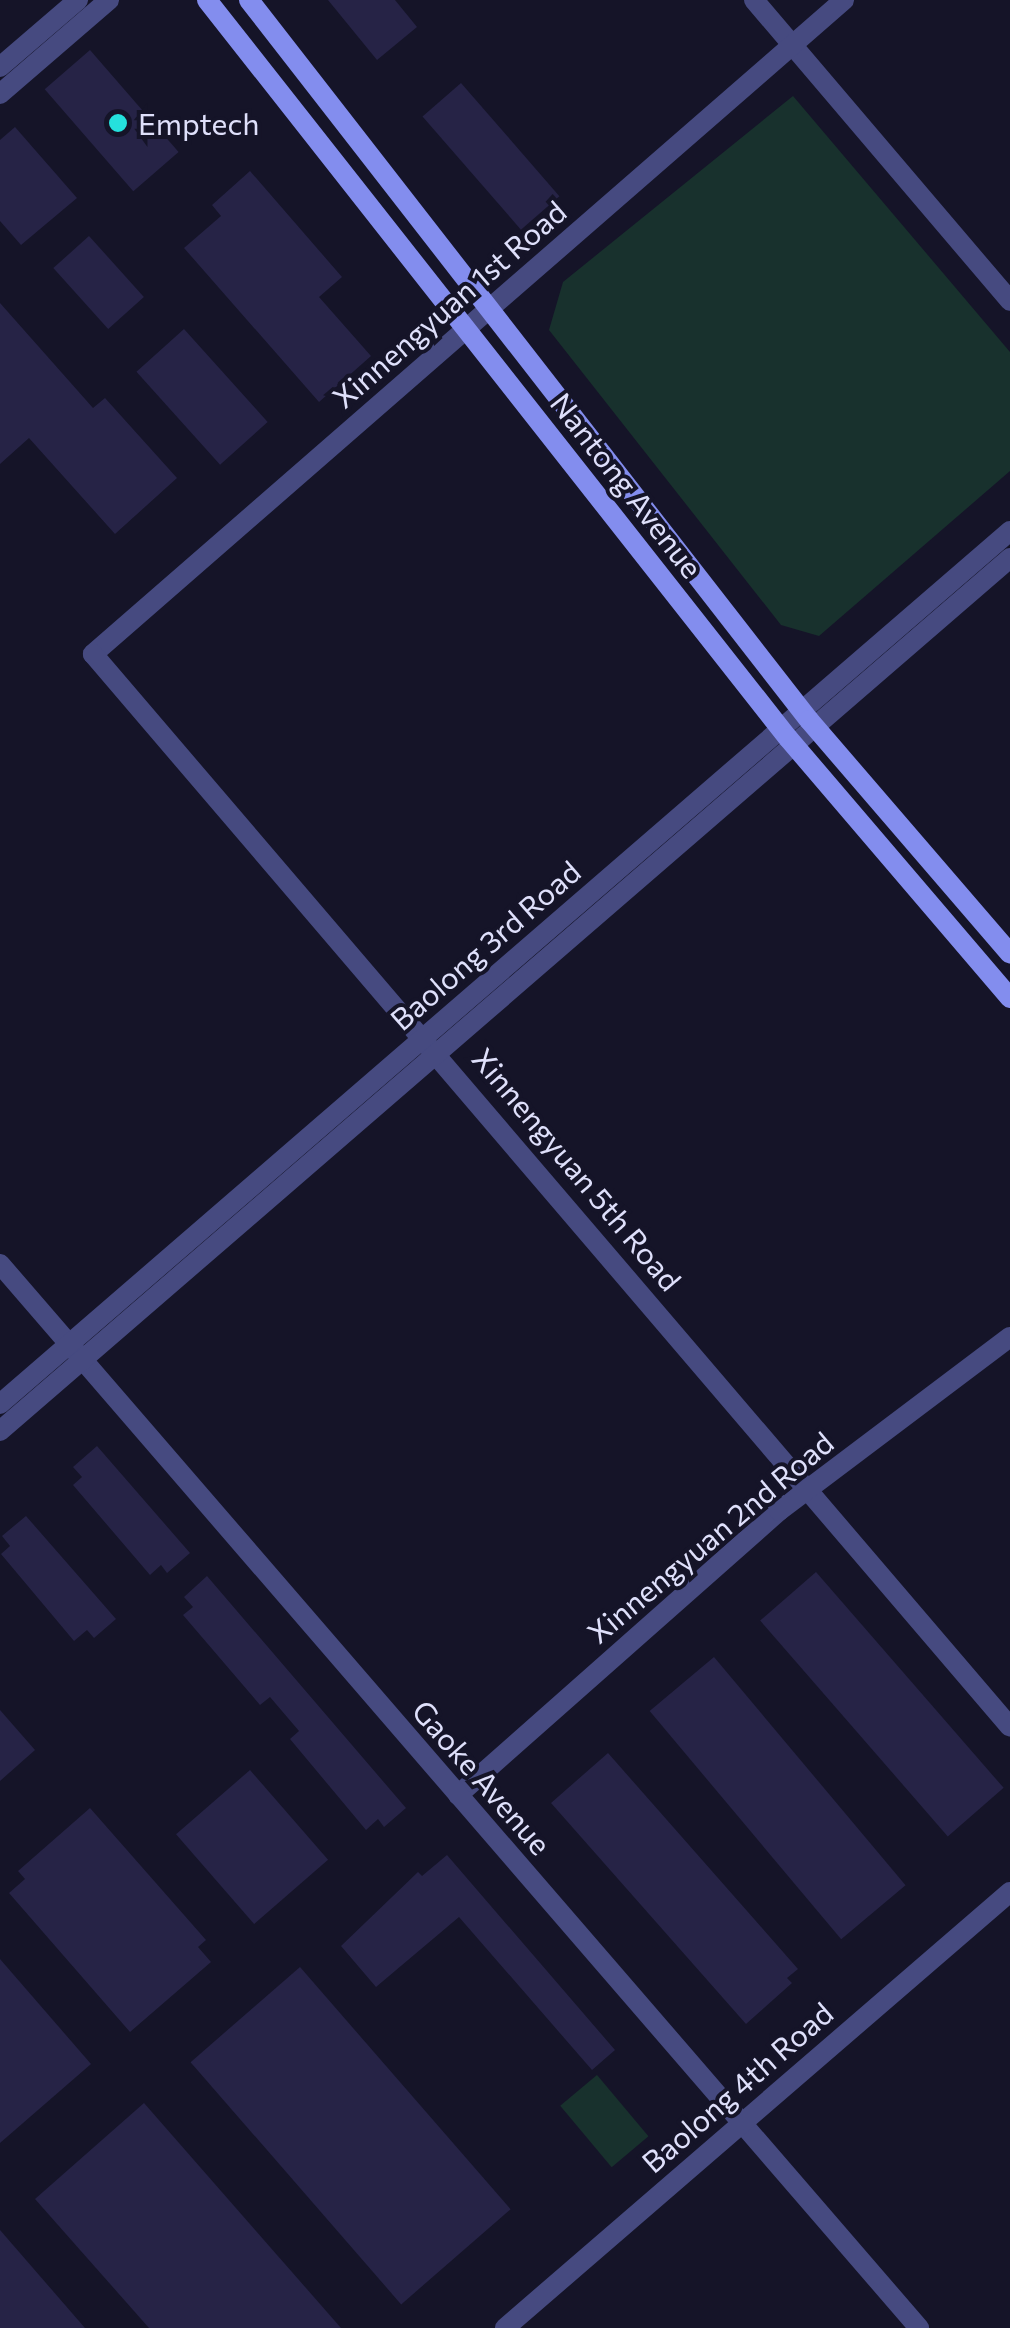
<!DOCTYPE html>
<style>
body{margin:0}
#map{position:relative;width:1010px;height:2328px;overflow:hidden;background:#151428;font-family:Commissioner,sans-serif}
div>[style]{position:absolute}
.green>*{inset:0;background:#18312d;transform-origin:0 0}
.building>*{inset:0;background:#262346;transform-origin:0 0}
.minor>*{height:20px;margin:-10px;padding:0 10px;transform-origin:10px;border-radius:10px;background:#464a80}
.tertiary>*{height:20px;margin:-10px;padding:0 10px;transform-origin:10px;border-radius:10px;background:#464a80}
.secondary>*{height:20px;margin:-10px;padding:0 10px;transform-origin:10px;border-radius:10px;background:#838dee}
.dots>*{width:28px;height:28px;translate:-50% -50%;box-sizing:border-box;border:5px solid #151428;border-radius:50%}
span{translate:-50% -50%;white-space:nowrap;text-align:center;line-height:1.15;-webkit-text-stroke:8px #151428;paint-order:stroke}
.poi-label{font-size:30px;color:#dfe0fb}
.left{translate:0 -50%;text-align:left}
.street-label{font-size:30px;color:#dfe0fb}
</style>
<div id="map">
<div class="green">
<div style="clip-path:polygon(793px 96px,1010px 352px,1010px 471px,819px 636px,781px 625px,549px 330px,563px 282px)"></div>
<div style="left:597px;top:2075px;width:80px;height:48px;rotate:50deg"></div>
</div>
<div class="building">
<div style="clip-path:polygon(328px 0,395px 0,417px 27px,377px 60px)"></div>
<div style="left:90px;top:50px;width:135px;height:60px;rotate:49deg"></div>
<div style="left:461px;top:83px;width:150px;height:51px;rotate:49deg"></div>
<div style="clip-path:polygon(15px 127px,77px 198px,21px 245px,0 221px,0 140px)"></div>
<div style="clip-path:polygon(250px 171px,342px 277px,319px 297px,371px 356px,319px 402px,184px 248px,221px 216px,212px 205px)"></div>
<div style="left:89px;top:236px;width:82px;height:48px;rotate:48deg"></div>
<div style="clip-path:polygon(0 303px,93px 408px,105px 398px,177px 478px,115px 534px,29px 438px,0 464px)"></div>
<div style="left:184px;top:329px;width:125px;height:64px;rotate:48deg"></div>
<div style="clip-path:polygon(97px 1446px,190px 1553px,167px 1573px,161px 1565px,150px 1575px,73px 1485px,82px 1477px,73px 1467px)"></div>
<div style="clip-path:polygon(26px 1516px,116px 1619px,94px 1638px,87px 1630px,74px 1641px,1px 1554px,10px 1546px,2px 1536px)"></div>
<div style="left:816px;top:1572px;width:286px;height:74px;rotate:49deg"></div>
<div style="clip-path:polygon(207px 1576px,406px 1808px,384px 1827px,378px 1819px,366px 1830px,290px 1739px,299px 1731px,270px 1697px,260px 1705px,183px 1615px,193px 1607px,184px 1597px)"></div>
<div style="left:714px;top:1657px;width:298px;height:84px;rotate:50deg"></div>
<div style="clip-path:polygon(0 1710px,35px 1750px,0 1781px)"></div>
<div style="clip-path:polygon(608px 1753px,798px 1969px,787px 1978px,792px 1983px,746px 2024px,551px 1803px)"></div>
<div style="left:250px;top:1770px;width:119px;height:98px;rotate:49deg"></div>
<div style="clip-path:polygon(90px 1808px,206px 1940px,198px 1947px,211px 1962px,130px 2032px,9px 1893px,25px 1879px,18px 1871px)"></div>
<div style="clip-path:polygon(447px 1855px,615px 2050px,592px 2070px,459px 1917px,376px 1987px,341px 1946px,418px 1872px,422px 1876px)"></div>
<div style="clip-path:polygon(0 1959px,91px 2064px,0 2143px)"></div>
<div style="left:300px;top:1967px;width:321px;height:145px;rotate:49deg"></div>
<div style="clip-path:polygon(144px 2103px,341px 2328px,149px 2328px,35px 2199px)"></div>
<div style="clip-path:polygon(0 2230px,85px 2328px,0 2328px)"></div>
</div>
<div class="minor">
<div style="left:754px;top:0;width:395px;rotate:49.6deg"></div>
<div style="left:844px;top:0;width:996px;rotate:138.95deg"></div>
<div style="left:93px;top:654px;width:1411px;rotate:49.48deg"></div>
<div style="left:458px;top:1795px;width:429px;rotate:-41.5deg"></div>
<div style="left:779px;top:1511px;width:289px;rotate:-37deg"></div>
</div>
<div class="tertiary">
<div style="left:0;top:67px;width:103px;rotate:-40.7deg"></div>
<div style="left:0;top:94px;width:144px;rotate:-40.8deg"></div>
<div style="left:0;top:1264px;width:1406px;rotate:49.18deg"></div>
<div style="left:0;top:1404px;width:1335px;rotate:-40.84deg"></div>
<div style="left:0;top:1431px;width:1335px;rotate:-40.84deg"></div>
<div style="left:505px;top:2328px;width:667px;rotate:-40.81deg"></div>
</div>
<div class="secondary">
<div style="left:207px;top:0;width:939px;rotate:51.79deg"></div>
<div style="left:788px;top:738px;width:342px;rotate:49.5deg"></div>
<div style="left:249px;top:0;width:912px;rotate:52.13deg"></div>
<div style="left:809px;top:720px;width:308px;rotate:49.3deg"></div>
</div>
<div class="dots">
<div style="left:118px;top:123px;background:#25e1dd"></div>
</div>
<div class="poi-label">
<span class="left" style="left:138px;top:123px">Emptech</span>
</div>
<div class="street-label">
<span style="left:449px;top:304px;rotate:-41deg">Xinnengyuan 1st Road</span>
<span style="left:627px;top:485px;rotate:52deg">Nantong Avenue</span>
<span style="left:485px;top:945px;rotate:-41deg">Baolong 3rd Road</span>
<span style="left:577px;top:1169px;rotate:50deg">Xinnengyuan 5th Road</span>
<span style="left:710px;top:1537px;rotate:-40deg">Xinnengyuan 2nd Road</span>
<span style="left:482px;top:1777px;rotate:49deg">Gaoke Avenue</span>
<span style="left:737px;top:2087px;rotate:-41deg">Baolong 4th Road</span>
</div>
</div>
